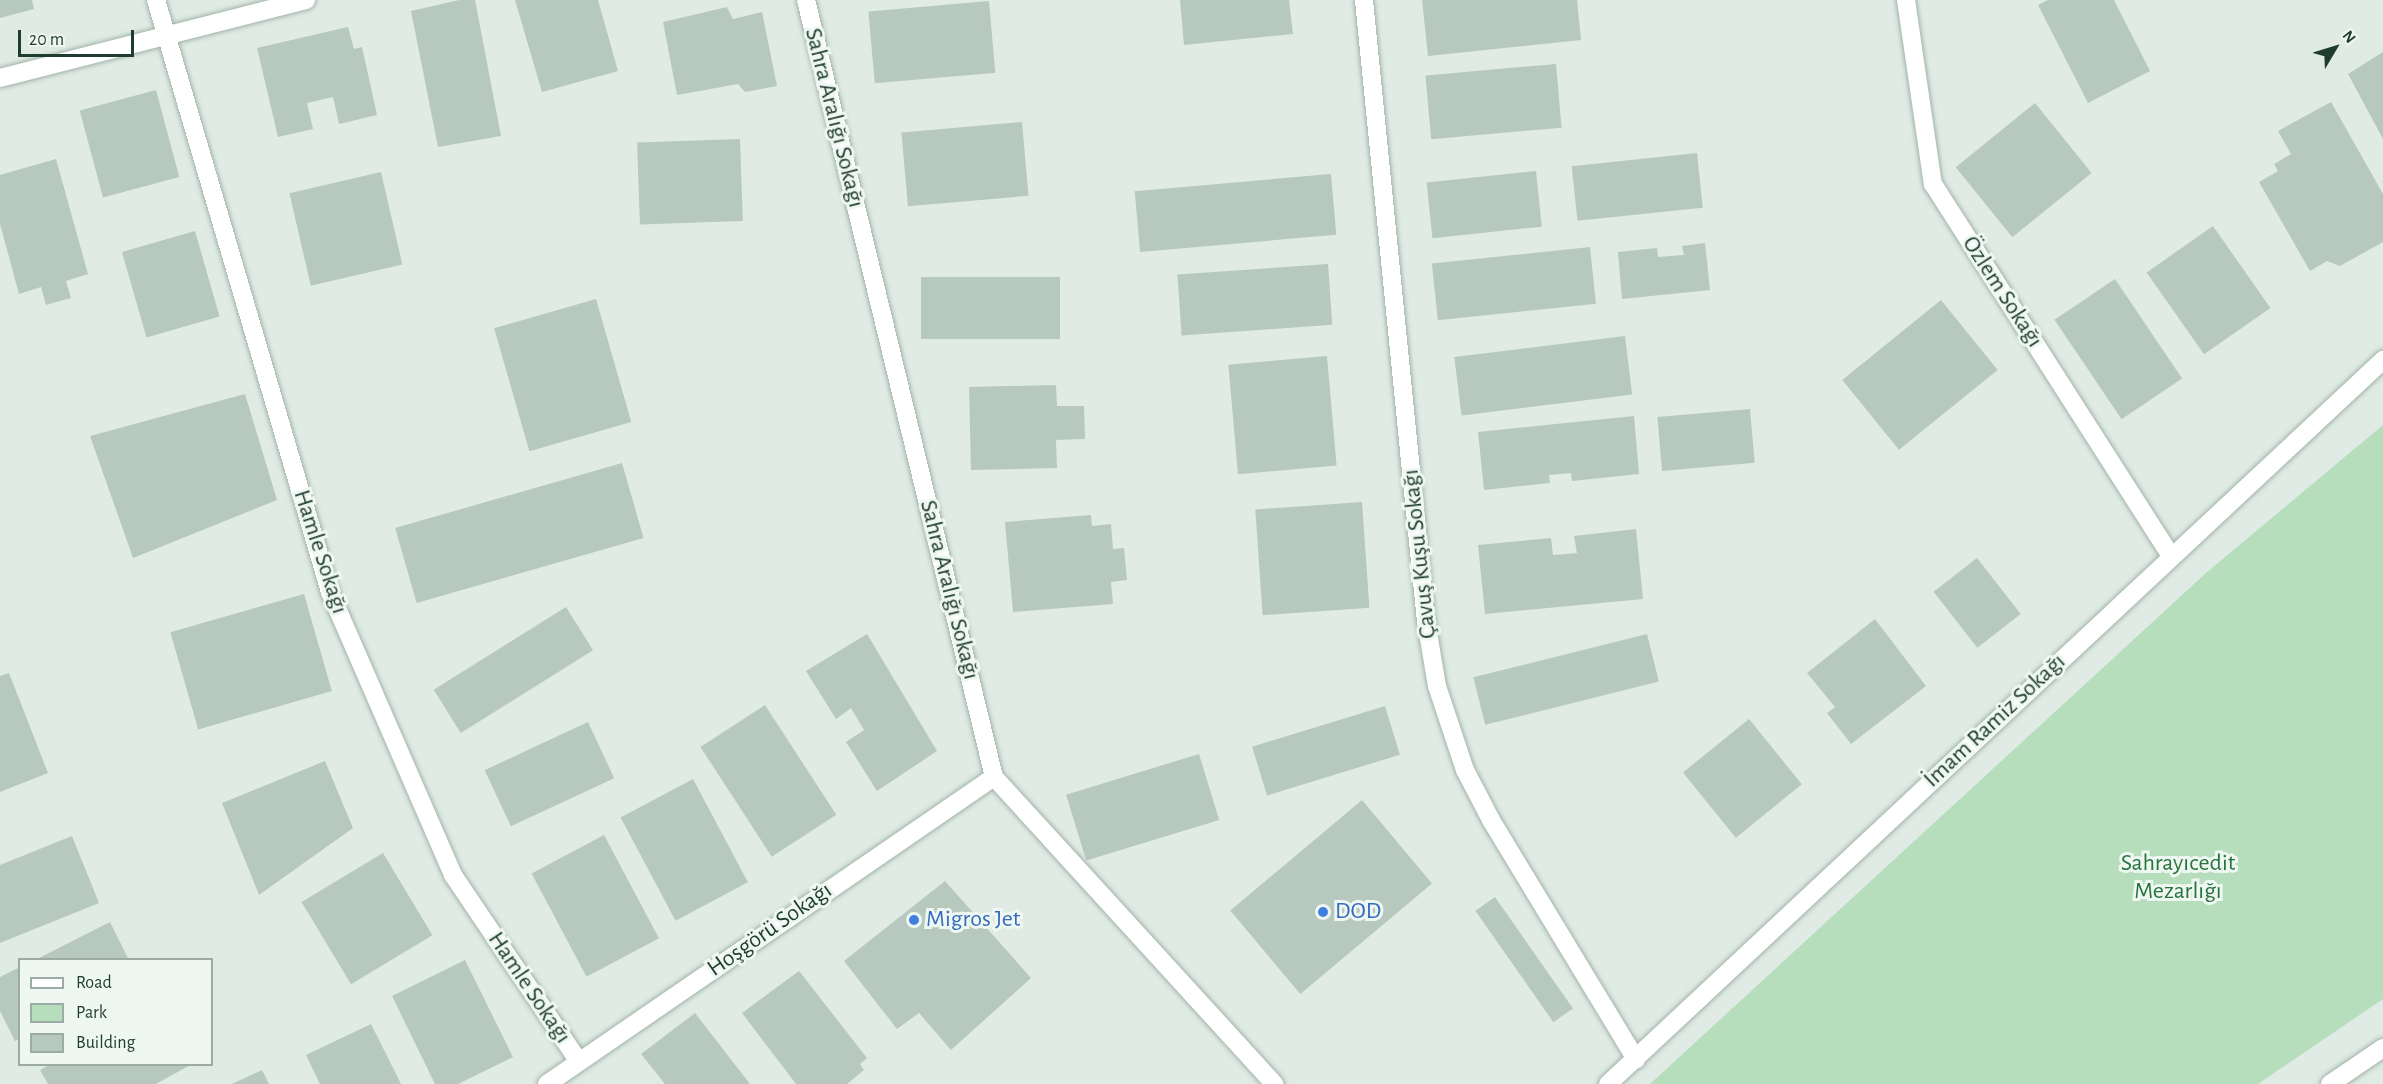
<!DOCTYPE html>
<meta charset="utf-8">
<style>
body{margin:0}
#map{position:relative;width:2383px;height:1084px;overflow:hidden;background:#dfebe4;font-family:"Alegreya Sans",sans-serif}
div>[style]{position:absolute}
.green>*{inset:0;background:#b6debc}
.building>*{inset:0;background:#b7c9bf;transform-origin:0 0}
.roads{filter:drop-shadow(0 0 2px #a2b3aa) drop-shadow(0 0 2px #a2b3aa)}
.street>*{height:18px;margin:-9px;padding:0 9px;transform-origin:9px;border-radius:9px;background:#fff}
.secondary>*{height:18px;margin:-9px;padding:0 9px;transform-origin:9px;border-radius:9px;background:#fff}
.dots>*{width:16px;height:16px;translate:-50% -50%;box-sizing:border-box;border:3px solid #eff7f2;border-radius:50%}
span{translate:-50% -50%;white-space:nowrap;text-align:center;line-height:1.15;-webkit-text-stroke:6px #eff7f2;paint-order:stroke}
.street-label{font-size:24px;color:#1f3c30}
.park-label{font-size:24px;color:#27743c}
.shop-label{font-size:24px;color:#366cbe}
.left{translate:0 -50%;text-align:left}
.legend{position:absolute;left:18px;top:958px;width:195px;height:108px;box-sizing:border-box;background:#eff7f2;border:2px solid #9caca4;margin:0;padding:8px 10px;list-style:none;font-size:18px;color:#1f3c30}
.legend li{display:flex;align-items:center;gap:12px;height:30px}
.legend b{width:30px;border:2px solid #9caca4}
.north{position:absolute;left:2305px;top:18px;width:60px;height:60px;-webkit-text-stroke:4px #eff7f2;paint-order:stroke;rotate:52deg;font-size:16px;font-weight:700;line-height:24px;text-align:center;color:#1f3c30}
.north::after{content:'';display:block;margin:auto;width:21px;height:27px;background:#1f3c30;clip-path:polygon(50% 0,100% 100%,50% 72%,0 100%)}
.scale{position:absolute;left:18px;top:30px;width:116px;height:27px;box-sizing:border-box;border:3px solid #1f3c30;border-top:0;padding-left:8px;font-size:18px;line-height:21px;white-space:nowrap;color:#1f3c30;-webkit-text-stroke:4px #eff7f2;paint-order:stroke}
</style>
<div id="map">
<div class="green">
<div style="clip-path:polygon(2383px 425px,2383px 999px,2258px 1084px,1650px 1084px,2206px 573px)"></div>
</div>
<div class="building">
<div style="clip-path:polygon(0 0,32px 0,34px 9px,0 18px)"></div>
<div style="clip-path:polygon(459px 0,475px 0,501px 136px,438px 147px,411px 11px)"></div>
<div style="clip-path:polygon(515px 0,598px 0,618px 71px,542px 92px)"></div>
<div style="clip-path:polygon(1180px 0,1289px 0,1293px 34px,1184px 45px)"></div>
<div style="clip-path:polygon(1422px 0,1577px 0,1581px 40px,1428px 56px)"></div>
<div style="clip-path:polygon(2048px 0,2114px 0,2150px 71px,2088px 103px,2038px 5px)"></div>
<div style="left:989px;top:1px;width:72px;height:121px;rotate:85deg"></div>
<div style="clip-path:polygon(727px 7px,733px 19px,762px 12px,777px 86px,745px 92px,738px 84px,677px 95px,663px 22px)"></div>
<div style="clip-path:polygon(348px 27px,354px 49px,362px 47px,377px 115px,339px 124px,333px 97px,307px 103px,313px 129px,278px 137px,257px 48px)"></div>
<div style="clip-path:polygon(2383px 52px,2383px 139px,2348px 74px)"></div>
<div style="left:1556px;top:64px;width:64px;height:131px;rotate:85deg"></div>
<div style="left:156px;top:90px;width:90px;height:79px;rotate:75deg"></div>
<div style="clip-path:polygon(2331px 102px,2383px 194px,2383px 242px,2340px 266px,2327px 261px,2310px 271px,2259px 182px,2278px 171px,2274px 164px,2291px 154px,2278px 131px)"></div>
<div style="left:2035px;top:103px;width:90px;height:102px;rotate:51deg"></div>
<div style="left:1022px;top:122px;width:74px;height:121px;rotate:85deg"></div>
<div style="left:740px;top:139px;width:82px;height:103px;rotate:88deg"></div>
<div style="left:1697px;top:153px;width:55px;height:126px;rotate:84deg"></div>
<div style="clip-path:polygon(56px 159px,88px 274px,66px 281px,71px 298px,46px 305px,41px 287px,19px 294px,0 224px,0 175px)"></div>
<div style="left:1536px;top:171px;width:56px;height:110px;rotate:84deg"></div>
<div style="left:381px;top:172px;width:95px;height:94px;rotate:77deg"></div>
<div style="left:1331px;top:174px;width:61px;height:197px;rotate:85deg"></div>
<div style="left:2213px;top:226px;width:100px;height:81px;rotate:55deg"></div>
<div style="left:195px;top:231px;width:89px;height:76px;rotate:74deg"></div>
<div style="clip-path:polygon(1705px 243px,1710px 290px,1622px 299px,1618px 252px,1657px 248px,1658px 257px,1684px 255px,1682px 246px)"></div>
<div style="left:1590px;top:247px;width:57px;height:159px;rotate:84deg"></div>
<div style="left:1328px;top:264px;width:61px;height:151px;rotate:86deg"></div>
<div style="left:921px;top:277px;width:139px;height:62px"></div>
<div style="left:2115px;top:279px;width:120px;height:73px;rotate:56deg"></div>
<div style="left:596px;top:299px;width:128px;height:106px;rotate:74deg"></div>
<div style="left:1941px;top:300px;width:90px;height:127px;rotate:51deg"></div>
<div style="left:1625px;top:336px;width:59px;height:172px;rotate:83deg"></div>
<div style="left:1327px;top:356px;width:110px;height:99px;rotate:85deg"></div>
<div style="clip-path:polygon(1056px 385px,1057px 406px,1084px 406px,1085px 439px,1056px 440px,1057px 468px,971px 470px,969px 387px)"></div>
<div style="clip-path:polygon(245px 394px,277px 500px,133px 558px,90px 436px)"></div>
<div style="left:1750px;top:409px;width:54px;height:93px;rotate:85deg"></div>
<div style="clip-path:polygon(1634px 416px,1639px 474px,1572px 481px,1571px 473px,1549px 475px,1550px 483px,1484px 490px,1478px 432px)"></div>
<div style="left:622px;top:463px;width:78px;height:236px;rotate:74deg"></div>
<div style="left:1362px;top:502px;width:106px;height:107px;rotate:86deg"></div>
<div style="clip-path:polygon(1091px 515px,1092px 526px,1111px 524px,1113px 549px,1124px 548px,1127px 580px,1111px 582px,1113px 604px,1013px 612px,1005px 522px)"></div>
<div style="clip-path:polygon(1636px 529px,1643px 599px,1485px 614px,1478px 545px,1551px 538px,1553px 555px,1577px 553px,1574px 536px)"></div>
<div style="left:1977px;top:558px;width:71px;height:55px;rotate:52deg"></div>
<div style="left:304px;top:594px;width:101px;height:139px;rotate:74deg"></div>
<div style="left:566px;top:607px;width:51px;height:156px;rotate:58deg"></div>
<div style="clip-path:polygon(1875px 619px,1926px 686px,1851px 744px,1827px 713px,1835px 707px,1807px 673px)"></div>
<div style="clip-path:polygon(867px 634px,937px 751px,877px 791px,846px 742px,864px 730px,851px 708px,836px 719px,806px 671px)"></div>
<div style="left:1647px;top:634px;width:49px;height:179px;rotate:76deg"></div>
<div style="clip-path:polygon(9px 673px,48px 773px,0 792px,0 676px)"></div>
<div style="left:765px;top:705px;width:131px;height:77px;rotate:57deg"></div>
<div style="left:1385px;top:706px;width:51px;height:139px;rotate:73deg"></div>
<div style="left:1749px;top:719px;width:84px;height:85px;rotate:51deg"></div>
<div style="left:588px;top:722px;width:62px;height:114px;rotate:65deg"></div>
<div style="left:1199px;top:754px;width:69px;height:139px;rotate:73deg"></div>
<div style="clip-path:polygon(325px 761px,353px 828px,259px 895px,222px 803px)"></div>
<div style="left:693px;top:779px;width:117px;height:82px;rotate:62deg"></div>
<div style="left:1362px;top:800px;width:109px;height:172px;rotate:50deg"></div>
<div style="left:604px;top:835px;width:117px;height:82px;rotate:62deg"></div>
<div style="clip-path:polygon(72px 836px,99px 903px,0 943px,0 865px)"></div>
<div style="left:383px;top:853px;width:96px;height:95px;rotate:59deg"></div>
<div style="clip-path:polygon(945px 881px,1031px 978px,951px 1050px,919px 1013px,897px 1029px,844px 961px)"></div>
<div style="left:1495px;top:897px;width:136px;height:24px;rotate:55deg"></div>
<div style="clip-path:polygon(110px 922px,129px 960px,35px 960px)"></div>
<div style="clip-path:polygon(465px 960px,513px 1057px,458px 1084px,435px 1084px,392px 996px)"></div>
<div style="clip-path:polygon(20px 967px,20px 1039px,15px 1041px,0 1011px,0 977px)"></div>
<div style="clip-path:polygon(799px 971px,867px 1058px,860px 1064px,864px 1070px,847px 1084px,796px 1084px,742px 1013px)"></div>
<div style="clip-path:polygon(695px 1013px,750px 1084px,665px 1084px,641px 1054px)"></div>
<div style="clip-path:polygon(371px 1024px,401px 1084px,320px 1084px,306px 1055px)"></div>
<div style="clip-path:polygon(51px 1064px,192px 1064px,156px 1084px,48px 1084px,40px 1070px)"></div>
<div style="clip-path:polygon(262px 1070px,269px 1084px,232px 1084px)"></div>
</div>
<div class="roads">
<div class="street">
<div style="left:156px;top:0;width:617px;rotate:73.62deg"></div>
<div style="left:330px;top:592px;width:309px;rotate:66.5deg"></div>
<div style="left:453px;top:875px;width:225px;rotate:56deg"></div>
<div style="left:806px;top:0;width:799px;rotate:76.4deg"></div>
<div style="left:994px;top:777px;width:416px;rotate:47.6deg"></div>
<div style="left:1364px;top:0;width:624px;rotate:84.3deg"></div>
<div style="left:1426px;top:621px;width:66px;rotate:80.4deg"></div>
<div style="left:1437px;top:686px;width:89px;rotate:71.6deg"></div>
<div style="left:1465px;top:770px;width:56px;rotate:62.5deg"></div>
<div style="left:1491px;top:820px;width:280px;rotate:58.8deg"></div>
<div style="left:1906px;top:0;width:186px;rotate:81.7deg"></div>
<div style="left:1933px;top:184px;width:442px;rotate:57.4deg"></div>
<div style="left:0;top:78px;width:316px;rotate:-14.3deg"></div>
<div style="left:547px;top:1084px;width:542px;rotate:-34.48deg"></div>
</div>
<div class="secondary">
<div style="left:1608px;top:1084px;width:1061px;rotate:-43.05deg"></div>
<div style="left:2330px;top:1084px;width:64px;rotate:-34.2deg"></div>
</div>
</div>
<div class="dots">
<div style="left:1323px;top:912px;background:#3f7fe0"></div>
<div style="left:914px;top:920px;background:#3f7fe0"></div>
</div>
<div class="street-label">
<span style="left:834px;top:118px;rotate:76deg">Sahra Aralığı Sokağı</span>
<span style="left:2002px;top:292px;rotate:57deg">Özlem Sokağı</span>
<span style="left:320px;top:552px;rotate:72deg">Hamle Sokağı</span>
<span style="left:1420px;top:554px;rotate:-96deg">Çavuş Kuşu Sokağı</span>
<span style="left:949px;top:590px;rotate:76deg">Sahra Aralığı Sokağı</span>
<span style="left:1995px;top:721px;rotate:-43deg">İmam Ramiz Sokağı</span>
<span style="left:770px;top:930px;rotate:-35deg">Hoşgörü Sokağı</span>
<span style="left:529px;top:988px;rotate:56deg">Hamle Sokağı</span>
</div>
<div class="park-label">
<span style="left:2178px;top:878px">Sahrayıcedit<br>Mezarlığı</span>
</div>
<div class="shop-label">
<span class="left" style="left:1335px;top:912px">DOD</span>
<span class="left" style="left:926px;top:920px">Migros Jet</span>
</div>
<ul class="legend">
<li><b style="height:8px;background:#fff"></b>Road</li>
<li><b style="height:16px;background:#b6debc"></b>Park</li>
<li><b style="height:16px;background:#b7c9bf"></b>Building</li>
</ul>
<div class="north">N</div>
<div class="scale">20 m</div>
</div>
